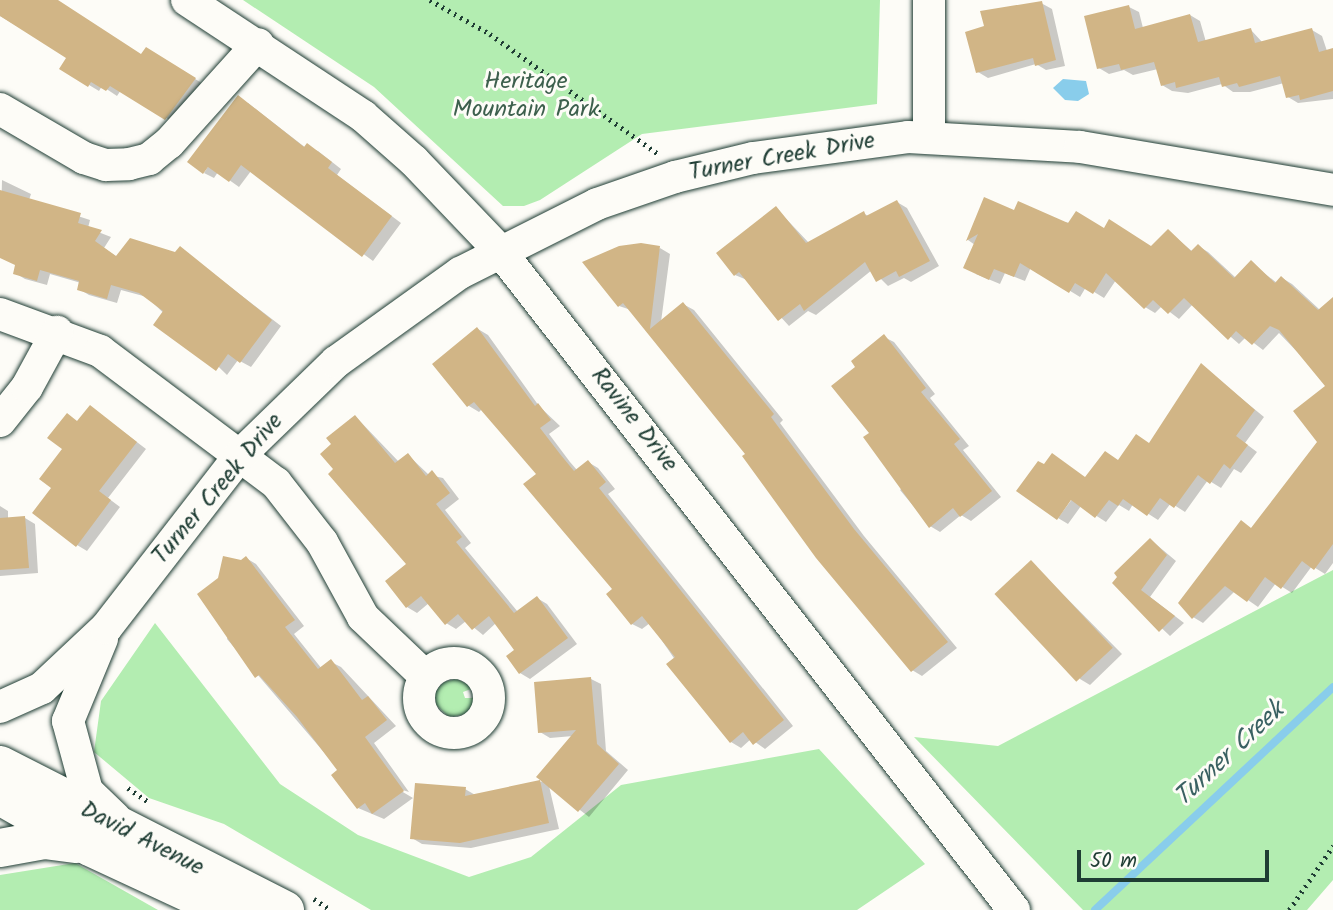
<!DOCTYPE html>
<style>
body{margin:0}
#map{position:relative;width:1333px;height:910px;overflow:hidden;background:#fdfcf7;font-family:Kalam,sans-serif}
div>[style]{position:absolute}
.green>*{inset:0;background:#b3edb1}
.water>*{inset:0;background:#89cdeb}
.shadow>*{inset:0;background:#0003}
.stream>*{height:8px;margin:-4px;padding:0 4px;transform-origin:4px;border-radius:4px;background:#89cdeb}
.building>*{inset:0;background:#d1b586;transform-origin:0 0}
.path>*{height:4.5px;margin-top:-2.25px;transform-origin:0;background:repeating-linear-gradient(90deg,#1f3d34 0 2px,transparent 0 7px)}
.roads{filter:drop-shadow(0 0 2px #1f3d34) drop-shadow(0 0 2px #1f3d34)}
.minor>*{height:32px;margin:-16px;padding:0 16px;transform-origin:16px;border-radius:16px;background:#fdfcf7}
.minor>.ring{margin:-16px;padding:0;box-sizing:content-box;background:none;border:32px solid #fdfcf7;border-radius:50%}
.major>*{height:38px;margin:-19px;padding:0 19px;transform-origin:19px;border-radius:19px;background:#fdfcf7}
span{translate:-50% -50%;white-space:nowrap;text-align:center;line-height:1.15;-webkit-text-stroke:6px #fdfcf7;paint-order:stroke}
.park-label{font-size:24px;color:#3d604d}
.street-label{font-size:24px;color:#1f3d34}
.water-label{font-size:26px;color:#3a6162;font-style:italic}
.scale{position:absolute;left:1077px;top:850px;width:192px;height:32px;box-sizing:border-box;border:4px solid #1f3d34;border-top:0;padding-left:9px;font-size:21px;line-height:24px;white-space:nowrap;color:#1f3d34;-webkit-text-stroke:5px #fdfcf7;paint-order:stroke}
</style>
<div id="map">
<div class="green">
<div style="clip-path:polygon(243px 0,880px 0,877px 104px,642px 134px,540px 200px,524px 206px,503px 206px,374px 87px)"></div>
<div style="clip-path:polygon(1333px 570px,1333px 880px,1307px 910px,1083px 910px,914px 737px,998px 746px)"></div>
<div style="clip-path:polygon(155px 623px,280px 784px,358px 835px,469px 877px,531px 857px,621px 785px,819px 749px,925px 864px,857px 910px,371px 910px,224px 824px,149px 798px,94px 752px,101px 701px)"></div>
<div style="clip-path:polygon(457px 679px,469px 685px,471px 689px,463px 692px,465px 698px,473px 698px,473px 704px,466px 714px,449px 717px,436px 705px,435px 692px,444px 682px)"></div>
<div style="clip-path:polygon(75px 863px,158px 910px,0 910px,0 875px)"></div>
</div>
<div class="water">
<div style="clip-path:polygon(1063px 79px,1086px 81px,1089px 94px,1078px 101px,1065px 100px,1053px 88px)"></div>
</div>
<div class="shadow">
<div style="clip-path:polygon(0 0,55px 0,142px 56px,146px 49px,205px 85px,176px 124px,121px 90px,117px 96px,102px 86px,99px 91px,89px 85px,69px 57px,0 16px)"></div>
<div style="clip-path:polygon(1041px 3px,1052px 9px,1065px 66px,1046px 70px,1036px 64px,988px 78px,978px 72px)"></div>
<div style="clip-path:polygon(1129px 7px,1139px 12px,1143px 28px,1190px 15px,1200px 21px,1206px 42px,1251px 30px,1263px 43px,1312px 30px,1322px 36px,1327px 51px,1333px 50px,1333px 99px,1298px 103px,1288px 97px,1284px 83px,1250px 92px,1233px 92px,1222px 84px,1188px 93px,1172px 91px,1162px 85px,1158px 69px,1133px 75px,1124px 70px,1109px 74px,1099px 68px)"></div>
<div style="clip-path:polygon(248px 103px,306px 148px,318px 151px,341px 169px,337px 175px,401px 223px,373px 261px,251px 171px,239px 187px,218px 172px,214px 178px,204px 173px)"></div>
<div style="clip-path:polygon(2px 180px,31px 194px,29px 200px,90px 220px,88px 228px,111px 237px,104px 248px,117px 257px,176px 254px,180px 248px,281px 326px,251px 367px,238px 360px,227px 375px,147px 297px,121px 290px,117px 303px,89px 295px,79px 289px,81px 283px,50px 274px,47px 285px,25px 279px,15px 273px,17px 265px,0 257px)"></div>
<div style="clip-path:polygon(985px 199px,1015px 212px,1104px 230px,1152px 248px,1168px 231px,1193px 252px,1198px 246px,1208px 252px,1236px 278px,1251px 263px,1277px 283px,1282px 278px,1292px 284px,1320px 310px,1333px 300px,1333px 389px,1279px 333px,1263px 350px,1246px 337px,1239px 344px,1193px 304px,1179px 319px,1162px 306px,1155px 313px,1145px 307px,1116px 280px,1104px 298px,1086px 287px,1080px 297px,1031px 267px,1025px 281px,1005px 273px,1000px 284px,976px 274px,975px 245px,968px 240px)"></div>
<div style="clip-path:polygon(897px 202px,907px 208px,939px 266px,911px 282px,904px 278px,888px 286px,872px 270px,816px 315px,808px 311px,789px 326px,747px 280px,735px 275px,776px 208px,809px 243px,863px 213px,870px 217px)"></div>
<div style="clip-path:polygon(660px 248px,670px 254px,661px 322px,683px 304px,694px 310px,783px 420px,780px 423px,864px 536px,957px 648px,922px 676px,912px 670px,748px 454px,631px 310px,619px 306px)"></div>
<div style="clip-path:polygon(478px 329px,488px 335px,539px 406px,560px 426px,549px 434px,570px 462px,577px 470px,588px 462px,598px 468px,615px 489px,608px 494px,793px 726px,765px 749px,751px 739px,741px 748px,731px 742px,650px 623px,642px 629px,632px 624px,615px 589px,538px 475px,482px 409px,479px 412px,469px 406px,435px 364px)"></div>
<div style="clip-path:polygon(884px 337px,894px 342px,935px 394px,930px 398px,969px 446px,963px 450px,1001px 497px,971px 521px,961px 515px,940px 532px,930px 526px,900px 490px,905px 486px,871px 433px,858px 367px)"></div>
<div style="clip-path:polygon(1202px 366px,1264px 417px,1245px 443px,1257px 452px,1241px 473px,1234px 469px,1221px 488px,1208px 480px,1185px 512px,1171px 503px,1158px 520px,1133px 504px,1129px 511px,1119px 505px,1106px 522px,1081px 506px,1068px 524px,1058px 518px,1087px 479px,1150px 444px)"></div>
<div style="clip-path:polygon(1333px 403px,1333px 563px,1325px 574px,1312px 566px,1292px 593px,1276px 583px,1258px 607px,1235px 591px,1203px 623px,1193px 617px,1320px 442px)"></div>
<div style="clip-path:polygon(91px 407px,146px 449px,108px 498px,120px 507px,87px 551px,77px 545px,53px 488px,65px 449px)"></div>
<div style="clip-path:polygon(356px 417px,399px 462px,408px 455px,429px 475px,443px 478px,459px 499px,445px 510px,471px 543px,465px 548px,518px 612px,537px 598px,547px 604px,577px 644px,530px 679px,520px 673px,517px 651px,496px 623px,483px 635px,466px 621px,456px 629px,446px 623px,429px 603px,417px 613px,407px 607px,409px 565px,336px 470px)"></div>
<div style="clip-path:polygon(0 506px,8px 511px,8px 519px,25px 518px,35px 524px,38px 573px,0 576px)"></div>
<div style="clip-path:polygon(1151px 540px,1176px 561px,1150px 597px,1184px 623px,1170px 636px,1114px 583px)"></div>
<div style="clip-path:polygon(246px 558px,256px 564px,304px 626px,294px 634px,322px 669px,331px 662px,341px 667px,396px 726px,374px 743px,409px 792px,396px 788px,413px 798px,384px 819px,358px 808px,340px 771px,227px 639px,242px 562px)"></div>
<div style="clip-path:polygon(1031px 562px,1122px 654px,1090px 685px,1080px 679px)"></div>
<div style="clip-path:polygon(591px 679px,601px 684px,606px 751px,628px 770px,589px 817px,549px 786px,559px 829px,471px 848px,422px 844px,412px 838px,465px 789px,477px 796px,544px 781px,573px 736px,550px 738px,540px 732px)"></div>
</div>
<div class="stream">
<div style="left:1095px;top:910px;width:326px;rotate:-43.1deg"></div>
</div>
<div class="building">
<div style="clip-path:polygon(0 0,58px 0,141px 54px,146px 47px,196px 78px,165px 120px,110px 86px,106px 91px,91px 82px,88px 87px,59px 69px,66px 58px,0 16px)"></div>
<div style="clip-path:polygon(1042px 1px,1056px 60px,1035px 66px,1033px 58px,976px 73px,965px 32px,984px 26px,980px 11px)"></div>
<div style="clip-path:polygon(1129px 5px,1135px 29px,1190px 14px,1198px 42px,1251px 28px,1255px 43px,1312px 28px,1319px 52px,1333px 48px,1333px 91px,1300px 100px,1299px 95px,1286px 98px,1280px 76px,1239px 87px,1237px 83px,1222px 87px,1219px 77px,1176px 88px,1175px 82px,1161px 86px,1154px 62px,1121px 70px,1119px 64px,1097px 69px,1084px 16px)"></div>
<div style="clip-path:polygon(238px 95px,304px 147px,307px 143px,332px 162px,328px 168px,392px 216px,362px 257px,241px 165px,229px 182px,208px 167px,203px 174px,187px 162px)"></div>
<div style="clip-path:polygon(0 190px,81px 213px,78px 223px,102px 230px,95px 241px,116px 256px,130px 238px,175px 252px,180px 246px,272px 320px,240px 363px,228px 354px,216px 371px,153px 325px,163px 311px,139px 293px,111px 285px,107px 299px,77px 290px,79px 281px,40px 270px,37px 281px,13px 274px,15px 265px,0 258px)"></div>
<div style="clip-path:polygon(984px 197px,1014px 210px,1018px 201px,1068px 223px,1076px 211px,1104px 228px,1109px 219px,1151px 246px,1168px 229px,1191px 251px,1198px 244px,1234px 278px,1251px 260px,1275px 283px,1281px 276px,1318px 310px,1333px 297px,1333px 544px,1314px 570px,1302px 561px,1281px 589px,1265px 577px,1247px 602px,1225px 586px,1192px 619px,1178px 603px,1241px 520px,1251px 528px,1317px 442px,1293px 411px,1325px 386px,1279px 330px,1270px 326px,1252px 345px,1236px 331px,1228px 340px,1184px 298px,1168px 314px,1153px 300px,1144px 309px,1106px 273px,1093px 294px,1075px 283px,1069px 293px,1020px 263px,1014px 277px,994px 269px,989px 280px,963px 268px,978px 234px,966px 241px)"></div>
<div style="clip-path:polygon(897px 200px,930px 261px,899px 277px,896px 271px,876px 282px,865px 262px,804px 311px,800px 304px,778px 321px,739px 272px,734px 276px,716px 253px,776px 206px,806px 243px,864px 211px,866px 216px)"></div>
<div style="clip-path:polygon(641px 243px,660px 246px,650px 329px,683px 302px,774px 414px,771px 417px,854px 529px,948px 642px,911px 672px,816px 558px,742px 456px,745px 454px,623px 303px,618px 307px,582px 262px,619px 246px)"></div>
<div style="clip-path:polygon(477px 327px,535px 406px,538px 403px,551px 420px,540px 428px,560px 454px,574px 471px,588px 460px,606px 482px,599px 488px,784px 720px,753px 745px,743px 732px,730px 743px,666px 664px,675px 657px,642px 616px,631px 625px,606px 594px,612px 589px,523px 484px,536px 474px,474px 402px,467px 407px,432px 364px)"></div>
<div style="clip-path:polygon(884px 334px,926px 388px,921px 392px,960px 439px,954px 444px,992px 491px,960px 517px,953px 508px,929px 528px,863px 437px,869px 433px,831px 386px,855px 367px,851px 361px)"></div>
<div style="clip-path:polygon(1201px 363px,1255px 410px,1236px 436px,1248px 445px,1230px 469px,1224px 464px,1210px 484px,1198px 475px,1174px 508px,1160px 498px,1147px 516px,1123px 499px,1118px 506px,1109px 500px,1095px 518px,1071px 500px,1057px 520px,1016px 491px,1038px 461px,1044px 464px,1052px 453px,1085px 477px,1105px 451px,1118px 460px,1136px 434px,1149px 443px)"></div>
<div style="clip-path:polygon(90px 405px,137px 442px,99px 491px,111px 500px,76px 547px,32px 513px,51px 488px,39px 479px,62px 449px,47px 438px,67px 413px,77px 421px)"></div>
<div style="clip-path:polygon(355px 415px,395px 463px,408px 453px,426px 476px,432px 470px,450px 493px,436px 504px,462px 537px,456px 542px,514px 613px,537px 596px,568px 638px,519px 674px,506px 656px,514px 650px,489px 616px,472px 630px,458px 614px,445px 625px,421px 596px,406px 608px,385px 581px,406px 564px,328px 474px,333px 469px,320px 454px,331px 444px,326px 438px)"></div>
<div style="clip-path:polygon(25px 516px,29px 568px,0 570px,0 518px)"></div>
<div style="clip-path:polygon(1150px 538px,1167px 555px,1141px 590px,1175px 616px,1159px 632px,1112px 583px,1117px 577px,1114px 573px)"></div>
<div style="clip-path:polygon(223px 556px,241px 560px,246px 556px,295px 620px,285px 627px,318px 669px,331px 659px,362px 700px,368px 696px,387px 720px,365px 737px,404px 791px,372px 814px,365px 803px,357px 809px,331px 775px,337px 770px,297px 717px,259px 675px,255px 678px,197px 594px,218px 578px)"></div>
<div style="left:1031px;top:560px;width:120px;height:50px;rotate:47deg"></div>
<div style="clip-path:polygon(591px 677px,597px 744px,619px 764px,578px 812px,540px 780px,549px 823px,460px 843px,410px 839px,415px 783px,466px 787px,465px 796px,540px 780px,536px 777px,576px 730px,538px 733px,534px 682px)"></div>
</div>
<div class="path">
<div style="left:430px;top:0;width:69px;rotate:29.5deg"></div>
<div style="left:490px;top:34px;width:206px;rotate:35.5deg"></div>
<div style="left:128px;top:788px;width:23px;rotate:34deg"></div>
<div style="left:314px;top:899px;width:20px;rotate:33deg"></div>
<div style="left:1289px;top:910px;width:78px;rotate:-55.5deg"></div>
</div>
<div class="roads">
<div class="minor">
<div style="left:187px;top:0;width:211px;rotate:33.4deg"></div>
<div style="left:363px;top:116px;width:68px;rotate:41.4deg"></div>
<div style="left:414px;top:161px;width:124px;rotate:46.3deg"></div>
<div style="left:500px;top:251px;width:836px;rotate:52.05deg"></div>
<div style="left:0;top:109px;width:97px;rotate:30.3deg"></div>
<div style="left:84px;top:158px;width:23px;rotate:18deg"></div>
<div style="left:106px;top:165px;width:23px;rotate:-2deg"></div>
<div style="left:129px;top:164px;width:21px;rotate:-14deg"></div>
<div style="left:149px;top:159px;width:26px;rotate:-39deg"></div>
<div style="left:169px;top:143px;width:133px;rotate:-48deg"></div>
<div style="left:929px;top:137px;width:137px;rotate:-90deg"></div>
<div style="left:0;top:314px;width:107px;rotate:20.3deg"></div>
<div style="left:100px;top:351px;width:220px;rotate:36.9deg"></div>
<div style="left:276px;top:483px;width:75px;rotate:52.1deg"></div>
<div style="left:322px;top:542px;width:85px;rotate:61.3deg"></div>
<div style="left:363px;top:617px;width:87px;rotate:43.6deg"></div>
<div style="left:0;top:421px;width:43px;rotate:-51.5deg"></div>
<div style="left:27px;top:387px;width:63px;rotate:-61.4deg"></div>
<div style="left:102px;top:639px;width:89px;rotate:112.5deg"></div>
<div style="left:68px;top:721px;width:73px;rotate:74.8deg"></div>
<div style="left:87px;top:791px;width:39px;rotate:44deg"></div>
<div class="ring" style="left:419px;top:663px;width:38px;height:38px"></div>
<div style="left:0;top:707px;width:46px;rotate:-24.3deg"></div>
<div style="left:42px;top:688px;width:88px;rotate:-43.2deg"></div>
<div style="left:106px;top:628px;width:219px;rotate:-52.2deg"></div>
<div style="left:240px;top:455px;width:134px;rotate:-44.1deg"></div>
<div style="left:336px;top:362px;width:153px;rotate:-35.7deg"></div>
<div style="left:460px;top:273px;width:153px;rotate:-26.7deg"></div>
<div style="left:597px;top:204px;width:83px;rotate:-19.1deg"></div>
<div style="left:675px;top:177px;width:80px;rotate:-13.7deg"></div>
<div style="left:753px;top:158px;width:156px;rotate:-7.7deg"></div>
<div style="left:908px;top:137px;width:172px;rotate:3.3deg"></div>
<div style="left:1080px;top:147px;width:257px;rotate:9.6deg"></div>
</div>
<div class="major">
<div style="left:0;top:765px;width:320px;rotate:27deg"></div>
<div style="left:0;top:796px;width:103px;rotate:29.5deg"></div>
<div style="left:90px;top:847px;width:150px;rotate:24.9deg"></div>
<div style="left:0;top:848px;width:45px;rotate:-10.3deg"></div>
<div style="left:44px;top:840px;width:33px;rotate:7deg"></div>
</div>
</div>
<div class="park-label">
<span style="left:526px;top:96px">Heritage<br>Mountain Park</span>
</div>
<div class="street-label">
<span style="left:782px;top:157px;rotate:-10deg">Turner Creek Drive</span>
<span style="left:634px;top:420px;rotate:52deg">Ravine Drive</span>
<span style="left:218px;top:489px;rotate:-50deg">Turner Creek Drive</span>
<span style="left:142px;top:839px;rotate:27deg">David Avenue</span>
</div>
<div class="water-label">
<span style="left:1230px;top:755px;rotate:-43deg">Turner Creek</span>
</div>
<div class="scale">50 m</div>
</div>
